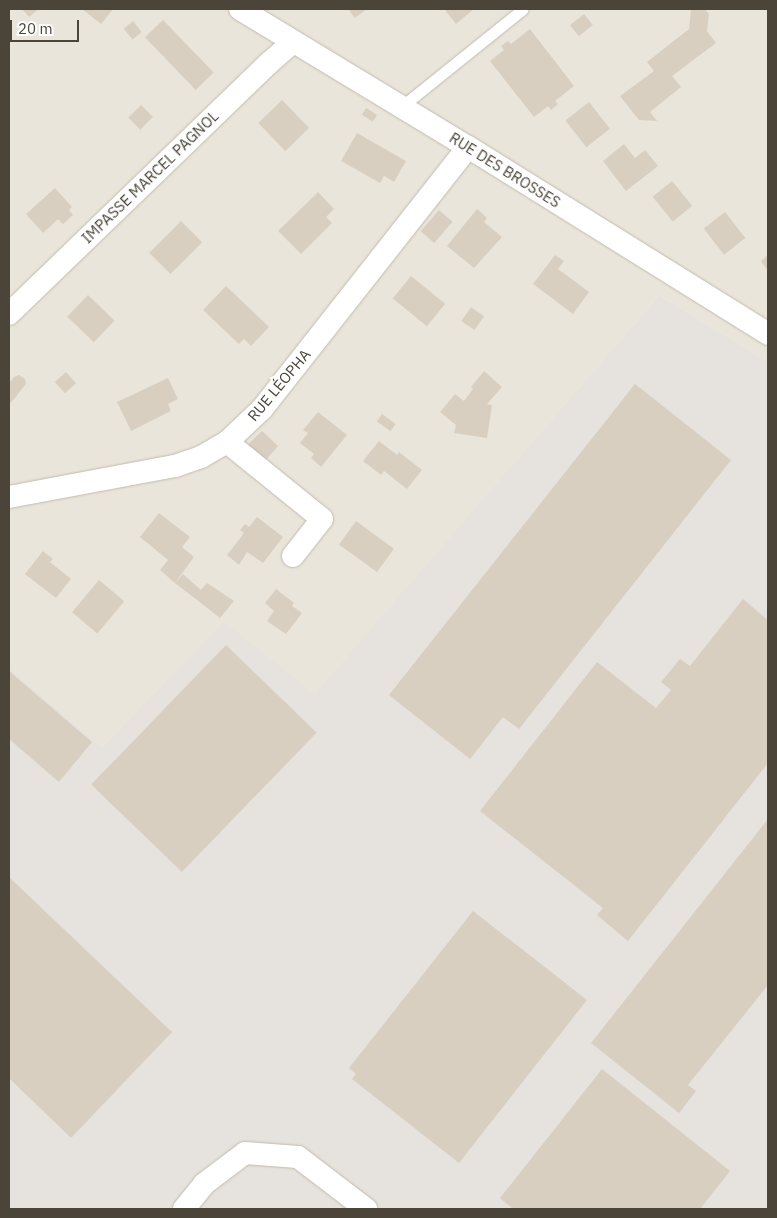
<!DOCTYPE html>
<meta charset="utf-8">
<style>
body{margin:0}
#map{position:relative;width:777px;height:1218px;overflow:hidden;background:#f6f3ec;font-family:"IBM Plex Sans",sans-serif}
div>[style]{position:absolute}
.residential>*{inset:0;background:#eae5da}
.industrial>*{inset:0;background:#e6e2dd}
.building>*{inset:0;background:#d8cfc1;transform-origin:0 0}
.roads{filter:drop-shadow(0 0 1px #c2bbae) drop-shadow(0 0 1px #c2bbae)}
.service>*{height:11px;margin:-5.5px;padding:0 5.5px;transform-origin:5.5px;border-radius:5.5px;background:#fff}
.minor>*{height:22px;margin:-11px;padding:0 11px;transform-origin:11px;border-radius:11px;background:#fff}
span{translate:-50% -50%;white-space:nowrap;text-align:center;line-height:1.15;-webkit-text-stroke:4.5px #fff;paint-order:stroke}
.street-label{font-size:15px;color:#4b4439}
.frame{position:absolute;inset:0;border:10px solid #4b4439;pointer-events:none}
.scale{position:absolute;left:10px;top:20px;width:69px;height:22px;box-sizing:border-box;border:2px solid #4b4439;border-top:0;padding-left:6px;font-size:15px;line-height:18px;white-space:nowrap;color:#4b4439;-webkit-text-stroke:4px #fff;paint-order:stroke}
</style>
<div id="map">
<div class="residential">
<div style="clip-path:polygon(9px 9px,768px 9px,768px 362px,659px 295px,315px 695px,224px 623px,102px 747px,9px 668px)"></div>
</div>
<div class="industrial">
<div style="clip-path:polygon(659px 295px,768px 362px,768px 1209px,9px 1209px,9px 668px,102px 747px,224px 622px,315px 694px)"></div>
</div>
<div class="building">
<div style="clip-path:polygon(22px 9px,39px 9px,29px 17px)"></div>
<div style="clip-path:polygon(82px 9px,113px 9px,101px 24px)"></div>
<div style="clip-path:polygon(348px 9px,367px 9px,355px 18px)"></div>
<div style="clip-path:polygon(444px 9px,474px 9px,456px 24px)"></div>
<div style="clip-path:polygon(691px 9px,705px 9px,709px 14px,707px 31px,716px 43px,672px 76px,681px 87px,650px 112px,657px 121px,639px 120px,620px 96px,654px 71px,647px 62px,689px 29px)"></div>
<div style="left:584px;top:14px;width:14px;height:18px;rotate:51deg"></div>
<div style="left:163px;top:20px;width:73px;height:25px;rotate:46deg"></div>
<div style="left:133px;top:21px;width:14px;height:12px;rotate:51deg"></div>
<div style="clip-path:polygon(530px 29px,574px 86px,555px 101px,558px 104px,551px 110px,548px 106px,534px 117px,490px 61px,504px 50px,501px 46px,508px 41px,511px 44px)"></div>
<div style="left:282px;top:100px;width:39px;height:33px;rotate:46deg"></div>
<div style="left:589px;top:102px;width:34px;height:30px;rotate:52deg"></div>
<div style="left:141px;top:105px;width:17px;height:18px;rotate:45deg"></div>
<div style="left:366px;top:108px;width:13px;height:8px;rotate:32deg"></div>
<div style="clip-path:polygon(357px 133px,406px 161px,394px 182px,384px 176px,380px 183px,341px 161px)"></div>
<div style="clip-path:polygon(624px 144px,635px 158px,645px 150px,658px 166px,626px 191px,603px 161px)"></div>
<div style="left:672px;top:181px;width:32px;height:25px;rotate:51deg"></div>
<div style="clip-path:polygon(55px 188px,72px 207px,69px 210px,73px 215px,63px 224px,58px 219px,43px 233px,26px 214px)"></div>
<div style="clip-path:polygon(318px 192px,334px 209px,326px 217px,332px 223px,301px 254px,278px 231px)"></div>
<div style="clip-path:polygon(477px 209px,487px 218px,484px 222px,502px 237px,474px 268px,447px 246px)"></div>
<div style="left:439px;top:210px;width:18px;height:28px;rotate:41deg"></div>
<div style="left:725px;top:212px;width:33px;height:27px;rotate:52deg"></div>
<div style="left:181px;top:221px;width:30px;height:45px;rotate:45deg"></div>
<div style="clip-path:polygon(555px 255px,564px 261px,558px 269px,589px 292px,573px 314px,533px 284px)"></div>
<div style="clip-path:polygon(768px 255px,768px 271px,761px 261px)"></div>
<div style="left:411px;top:276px;width:44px;height:29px;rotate:39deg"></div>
<div style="clip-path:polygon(226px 286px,269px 327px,251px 346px,244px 339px,239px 344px,203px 310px)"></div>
<div style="left:88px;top:295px;width:37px;height:30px;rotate:44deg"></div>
<div style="left:471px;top:307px;width:16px;height:17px;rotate:35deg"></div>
<div style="clip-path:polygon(484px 371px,502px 387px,487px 404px,492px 405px,487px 438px,454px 433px,456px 425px,440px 412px,455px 394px,464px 401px,473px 389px,471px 387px)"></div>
<div style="left:66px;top:372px;width:15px;height:15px;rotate:48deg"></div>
<div style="clip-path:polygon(19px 375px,25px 379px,26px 384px,9px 405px,9px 383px,14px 377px)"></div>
<div style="clip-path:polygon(168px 378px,178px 399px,168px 404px,171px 411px,131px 431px,117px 402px)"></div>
<div style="clip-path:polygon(635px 384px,731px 460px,519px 729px,503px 717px,470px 759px,389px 695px)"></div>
<div style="clip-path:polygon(318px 412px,347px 435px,321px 467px,311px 458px,314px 454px,300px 443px,308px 433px,303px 430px)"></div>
<div style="left:382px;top:414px;width:17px;height:9px;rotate:36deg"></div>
<div style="clip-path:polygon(262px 431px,278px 446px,265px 461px,246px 446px)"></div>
<div style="clip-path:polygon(379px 441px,397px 455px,399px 452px,422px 470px,407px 489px,384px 471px,381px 475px,363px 461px)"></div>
<div style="clip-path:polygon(159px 513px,190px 537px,182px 547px,194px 557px,175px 583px,160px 570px,168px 560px,140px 537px)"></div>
<div style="clip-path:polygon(257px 517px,283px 537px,263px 563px,247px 552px,239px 565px,227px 555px,244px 533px,240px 530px,245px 524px,249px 527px)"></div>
<div style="left:356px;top:521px;width:47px;height:29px;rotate:36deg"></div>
<div style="clip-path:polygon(43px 551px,53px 559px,50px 562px,71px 579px,56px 598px,25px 574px)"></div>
<div style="clip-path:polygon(183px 574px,201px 590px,207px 583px,234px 601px,220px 618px,175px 583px)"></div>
<div style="left:99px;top:580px;width:33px;height:42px;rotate:40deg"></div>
<div style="clip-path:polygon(276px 589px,294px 603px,292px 606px,302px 613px,286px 634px,267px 621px,274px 611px,265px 603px)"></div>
<div style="clip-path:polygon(743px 599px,768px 620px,768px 763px,628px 941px,597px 915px,603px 908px,480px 811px,597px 662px,656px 708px,671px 690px,661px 682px,680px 659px,690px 666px)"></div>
<div style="left:226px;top:645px;width:126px;height:194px;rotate:44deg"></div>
<div style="clip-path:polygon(9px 671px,92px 742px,59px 782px,9px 739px)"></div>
<div style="clip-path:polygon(768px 819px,768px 985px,688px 1085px,696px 1091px,679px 1113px,591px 1043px)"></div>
<div style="clip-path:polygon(9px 877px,172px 1032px,71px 1138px,9px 1078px)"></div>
<div style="clip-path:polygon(473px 911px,587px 1000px,459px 1163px,352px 1079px,356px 1074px,349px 1068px)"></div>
<div style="clip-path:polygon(602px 1069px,730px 1171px,700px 1209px,513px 1209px,500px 1198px)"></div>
</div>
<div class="roads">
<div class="service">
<div style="left:401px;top:107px;width:156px;rotate:-38.8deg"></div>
</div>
<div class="minor">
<div style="left:240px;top:9px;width:267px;rotate:31.2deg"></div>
<div style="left:468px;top:147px;width:354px;rotate:31.9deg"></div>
<div style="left:9px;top:314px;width:361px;rotate:-44deg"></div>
<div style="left:269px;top:63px;width:32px;rotate:-41deg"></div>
<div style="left:227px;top:442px;width:122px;rotate:39deg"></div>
<div style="left:322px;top:519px;width:47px;rotate:128.1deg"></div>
<div style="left:9px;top:497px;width:169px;rotate:-10.6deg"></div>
<div style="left:175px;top:466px;width:28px;rotate:-19deg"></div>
<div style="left:201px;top:457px;width:30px;rotate:-30deg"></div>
<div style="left:227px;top:442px;width:48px;rotate:-43.3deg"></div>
<div style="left:262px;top:409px;width:333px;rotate:-51.8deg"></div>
<div style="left:184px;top:1209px;width:32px;rotate:-51deg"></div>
<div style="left:204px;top:1184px;width:51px;rotate:-37.1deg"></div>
<div style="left:245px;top:1153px;width:53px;rotate:4.3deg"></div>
<div style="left:298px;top:1157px;width:86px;rotate:37.4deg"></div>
</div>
</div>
<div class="street-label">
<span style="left:505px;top:170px;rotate:32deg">RUE DES BROSSES</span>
<span style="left:150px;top:177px;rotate:-44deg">IMPASSE MARCEL PAGNOL</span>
<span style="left:279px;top:385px;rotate:-50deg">RUE LÉOPHA</span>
</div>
<div class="frame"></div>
<div class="scale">20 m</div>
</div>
